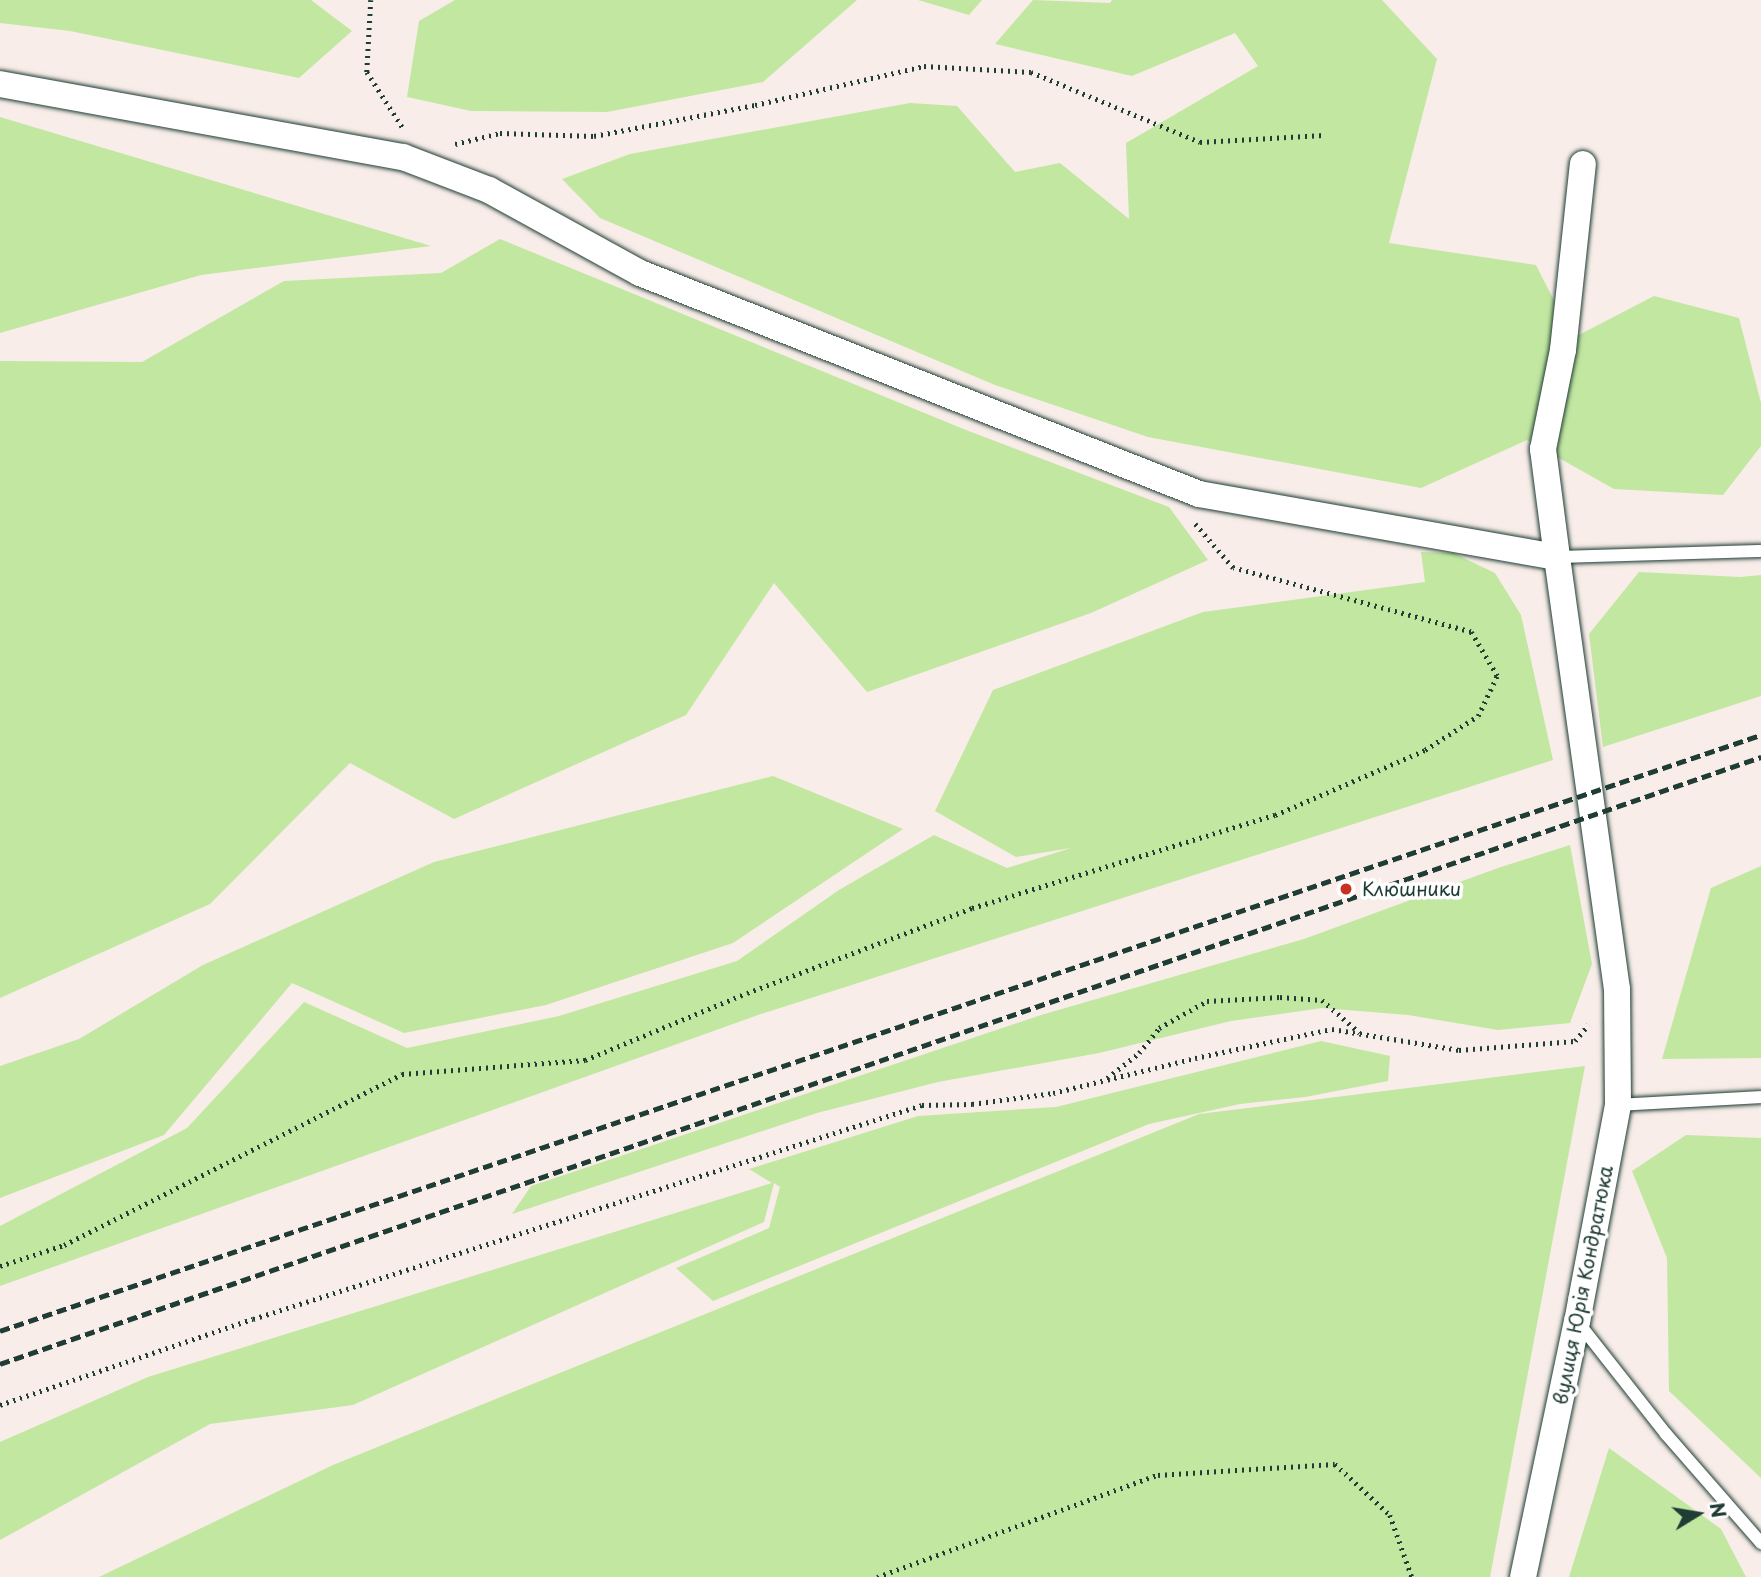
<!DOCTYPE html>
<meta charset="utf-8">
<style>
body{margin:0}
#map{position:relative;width:1761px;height:1577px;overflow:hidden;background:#f8ede9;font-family:"Playpen Sans",sans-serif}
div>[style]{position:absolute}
.green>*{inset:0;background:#c2e7a1}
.path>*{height:4.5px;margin-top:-2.25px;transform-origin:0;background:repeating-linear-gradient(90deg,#1f3d34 0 2px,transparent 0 7px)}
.roads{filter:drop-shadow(0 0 2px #1f3d34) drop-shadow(0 0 2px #1f3d34)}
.lane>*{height:12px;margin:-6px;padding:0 6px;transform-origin:6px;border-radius:6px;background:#fff}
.street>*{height:26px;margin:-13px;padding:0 13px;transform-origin:13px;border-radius:13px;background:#fff}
.rail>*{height:5px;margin-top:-2.5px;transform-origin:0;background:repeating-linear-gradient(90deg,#1f3d34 0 10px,transparent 0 15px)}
.dots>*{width:19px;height:19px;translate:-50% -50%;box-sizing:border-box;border:4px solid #fff;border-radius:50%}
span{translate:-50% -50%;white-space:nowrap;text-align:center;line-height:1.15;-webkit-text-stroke:7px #fff;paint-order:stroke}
.poi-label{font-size:19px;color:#1f3d34}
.left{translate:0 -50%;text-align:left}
.street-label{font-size:19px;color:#1f3d34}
.north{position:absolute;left:1663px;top:1479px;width:70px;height:70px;-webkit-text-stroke:5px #fff;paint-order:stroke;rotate:79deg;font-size:19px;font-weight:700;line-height:28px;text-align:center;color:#1f3d34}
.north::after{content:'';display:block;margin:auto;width:24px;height:32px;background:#1f3d34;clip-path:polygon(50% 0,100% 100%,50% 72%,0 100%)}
</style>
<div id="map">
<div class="green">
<div style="clip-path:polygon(0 0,311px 0,352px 31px,299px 78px,70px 31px,0 23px)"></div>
<div style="clip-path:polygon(455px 0,857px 0,763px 82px,607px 112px,471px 111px,407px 97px,419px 21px)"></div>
<div style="clip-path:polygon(918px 0,982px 0,969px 15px)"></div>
<div style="clip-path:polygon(1033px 0,1110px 3px,1112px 0,1382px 0,1437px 59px,1389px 243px,1536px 265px,1573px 338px,1654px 296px,1739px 318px,1761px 403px,1761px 446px,1723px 495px,1614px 489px,1527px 440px,1421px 488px,1148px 437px,995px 385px,600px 218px,562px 179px,630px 154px,910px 103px,957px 106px,1015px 172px,1060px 163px,1129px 219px,1126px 143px,1258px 66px,1235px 33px,1132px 76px,995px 44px)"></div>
<div style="clip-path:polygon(0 117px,431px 246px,201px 275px,0 333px)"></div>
<div style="clip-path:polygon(500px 239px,966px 430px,1169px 507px,1208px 560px,1091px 613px,867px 692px,774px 583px,686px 715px,454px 819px,350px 763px,210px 904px,0 998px,0 361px,142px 362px,284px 281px,441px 273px)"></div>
<div style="clip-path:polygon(1421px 552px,1453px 553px,1495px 573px,1521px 615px,1553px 760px,761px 1014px,0 1286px,0 1226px,187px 1128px,304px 1002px,407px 1048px,559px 1016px,737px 961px,839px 890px,934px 835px,1007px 868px,1071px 848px,1016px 857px,935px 811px,993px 690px,1203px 612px,1425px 582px)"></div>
<div style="clip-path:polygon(1639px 572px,1740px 577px,1761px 575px,1761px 696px,1603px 747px,1589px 634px)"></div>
<div style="clip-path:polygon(773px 776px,903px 829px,733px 943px,546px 1005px,404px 1033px,292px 983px,164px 1135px,0 1198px,0 1066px,79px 1039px,203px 965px,434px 862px)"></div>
<div style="clip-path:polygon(1570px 845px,1592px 964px,1570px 1023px,1498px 1030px,1408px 1015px,1322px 1008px,1231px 1021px,1099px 1053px,938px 1082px,817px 1113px,512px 1214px,531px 1186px,1041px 1015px,1304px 939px,1498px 868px)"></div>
<div style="clip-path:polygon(1761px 866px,1761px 1058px,1662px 1059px,1711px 888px)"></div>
<div style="clip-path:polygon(1321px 1041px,1390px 1056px,1388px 1081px,1305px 1097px,1240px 1104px,1149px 1124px,713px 1301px,676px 1268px,769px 1228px,780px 1187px,774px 1183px,764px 1222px,353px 1405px,210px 1424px,0 1540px,0 1442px,148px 1377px,772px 1183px,749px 1169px,918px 1116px,1056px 1107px)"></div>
<div style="clip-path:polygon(1585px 1066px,1490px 1577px,99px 1577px,333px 1465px,1199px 1114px)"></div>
<div style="clip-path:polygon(1686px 1135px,1761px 1138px,1761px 1478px,1669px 1391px,1667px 1258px,1632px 1171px)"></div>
<div style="clip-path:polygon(1609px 1448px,1721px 1529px,1746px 1577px,1569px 1577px)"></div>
</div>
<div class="path">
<div style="left:371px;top:0;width:72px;rotate:93.2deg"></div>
<div style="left:367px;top:72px;width:67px;rotate:57.3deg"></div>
<div style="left:455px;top:144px;width:46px;rotate:-13.7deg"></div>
<div style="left:500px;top:133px;width:94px;rotate:1.8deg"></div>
<div style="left:594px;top:136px;width:164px;rotate:-10.9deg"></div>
<div style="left:755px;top:105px;width:173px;rotate:-13deg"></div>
<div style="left:924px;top:66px;width:107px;rotate:3.2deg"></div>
<div style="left:1031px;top:72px;width:183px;rotate:22.5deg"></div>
<div style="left:1200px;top:142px;width:124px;rotate:-3.2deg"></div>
<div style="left:1107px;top:1078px;width:41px;rotate:-38deg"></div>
<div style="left:1139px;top:1053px;width:32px;rotate:-51deg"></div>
<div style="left:1159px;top:1028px;width:55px;rotate:-29.4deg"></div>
<div style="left:1207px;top:1001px;width:73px;rotate:-3.1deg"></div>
<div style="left:1280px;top:997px;width:42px;rotate:4.1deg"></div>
<div style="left:1322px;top:1000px;width:50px;rotate:41deg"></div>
<div style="left:0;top:1266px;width:67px;rotate:-18.2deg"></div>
<div style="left:64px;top:1245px;width:379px;rotate:-26.8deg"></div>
<div style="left:402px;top:1074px;width:184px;rotate:-4.4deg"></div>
<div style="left:585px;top:1060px;width:175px;rotate:-22.5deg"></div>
<div style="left:747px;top:993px;width:241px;rotate:-20.7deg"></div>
<div style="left:972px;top:908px;width:317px;rotate:-17.1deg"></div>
<div style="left:1275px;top:815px;width:163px;rotate:-23.4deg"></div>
<div style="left:1425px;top:750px;width:63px;rotate:-32.7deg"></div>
<div style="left:1478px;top:716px;width:44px;rotate:-64.6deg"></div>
<div style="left:1497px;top:676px;width:51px;rotate:-120.6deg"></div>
<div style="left:1471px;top:632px;width:246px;rotate:-164.9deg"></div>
<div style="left:1233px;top:568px;width:60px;rotate:-130.9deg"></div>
<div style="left:0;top:1405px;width:267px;rotate:-18.8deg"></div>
<div style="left:253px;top:1319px;width:702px;rotate:-17.74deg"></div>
<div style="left:922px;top:1105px;width:50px;rotate:-1.1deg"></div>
<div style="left:972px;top:1104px;width:82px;rotate:-7.7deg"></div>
<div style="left:1053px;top:1093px;width:146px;rotate:-13.8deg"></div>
<div style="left:1195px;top:1058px;width:140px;rotate:-12deg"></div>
<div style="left:1332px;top:1029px;width:129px;rotate:9.4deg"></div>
<div style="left:1459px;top:1050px;width:116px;rotate:-4.4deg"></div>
<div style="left:1575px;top:1041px;width:21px;rotate:-51deg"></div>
<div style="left:877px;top:1577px;width:299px;rotate:-20deg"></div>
<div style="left:1158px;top:1475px;width:177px;rotate:-3.6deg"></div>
<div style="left:1335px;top:1464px;width:75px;rotate:42.8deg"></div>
<div style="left:1390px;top:1515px;width:66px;rotate:70.5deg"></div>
</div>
<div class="roads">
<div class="lane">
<div style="left:1557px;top:557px;width:204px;rotate:-1.7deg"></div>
<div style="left:1618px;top:1105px;width:143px;rotate:-3.2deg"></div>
<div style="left:1577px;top:1321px;width:144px;rotate:51.8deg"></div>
<div style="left:1666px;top:1434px;width:145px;rotate:48.9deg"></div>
</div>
<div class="street">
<div style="left:0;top:84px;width:410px;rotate:10.3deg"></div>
<div style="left:403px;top:157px;width:92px;rotate:21deg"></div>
<div style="left:489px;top:190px;width:172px;rotate:28.8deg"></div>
<div style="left:640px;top:273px;width:601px;rotate:21.57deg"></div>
<div style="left:1199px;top:494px;width:364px;rotate:10deg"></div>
<div style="left:1557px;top:557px;width:436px;rotate:82.1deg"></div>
<div style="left:1617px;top:989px;width:116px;rotate:89.5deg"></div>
<div style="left:1618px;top:1105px;width:220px;rotate:100.7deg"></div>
<div style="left:1577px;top:1321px;width:262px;rotate:101.9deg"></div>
<div style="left:1557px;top:557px;width:109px;rotate:-97.4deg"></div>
<div style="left:1543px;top:449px;width:101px;rotate:-78.6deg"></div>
<div style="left:1563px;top:350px;width:187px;rotate:-83.9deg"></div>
</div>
</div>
<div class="rail">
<div style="left:0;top:1331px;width:1859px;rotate:-18.7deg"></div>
<div style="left:0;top:1364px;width:1863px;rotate:-19.02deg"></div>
</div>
<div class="dots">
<div style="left:1346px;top:889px;background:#c8321e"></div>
</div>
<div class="poi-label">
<span class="left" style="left:1362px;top:889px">Клюшники</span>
</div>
<div class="street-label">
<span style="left:1583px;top:1285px;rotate:-79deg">вулиця Юрія Кондратюка</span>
</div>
<div class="north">N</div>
</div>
